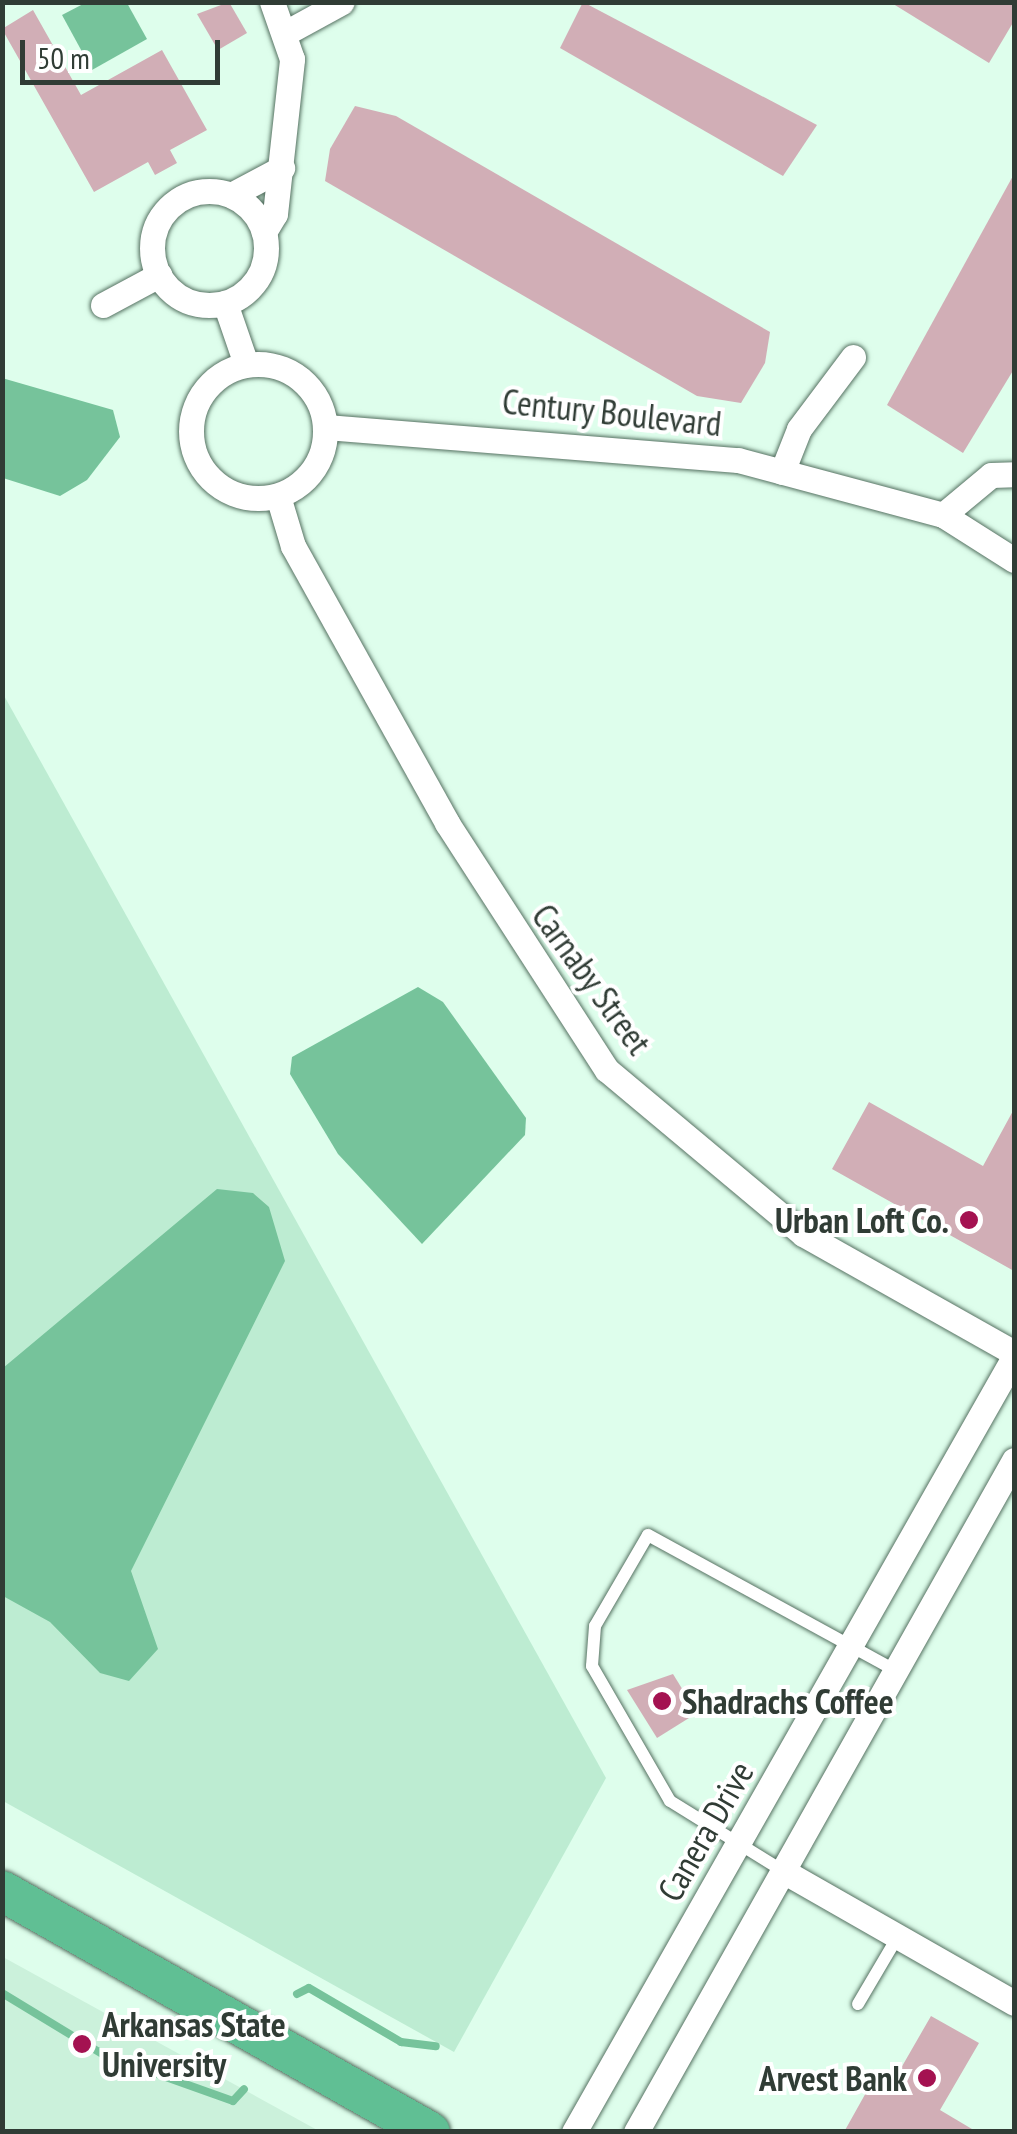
<!DOCTYPE html>
<style>
body{margin:0}
#map{position:relative;width:1017px;height:2134px;overflow:hidden;background:#defeec;font-family:"PT Sans Narrow",sans-serif}
div>[style]{position:absolute}
.built>*{inset:0;background:#cbf1db}
.green>*{inset:0;background:#bdecd2}
.water>*{inset:0;background:#76c39b}
.stream>*{height:8px;margin:-4px;padding:0 4px;transform-origin:4px;border-radius:4px;background:#76c39b}
.building>*{inset:0;background:#d1aeb6}
.roads{filter:drop-shadow(0 0 2px #567262) drop-shadow(0 0 2px #567262)}
.service>*{height:12px;margin:-6px;padding:0 6px;transform-origin:6px;border-radius:6px;background:#fff}
.minor>*{height:25px;margin:-12.5px;padding:0 12.5px;transform-origin:12.5px;border-radius:12.5px;background:#fff}
.minor>.ring{margin:-12.5px;padding:0;box-sizing:content-box;background:none;border:25px solid #fff;border-radius:50%}
.trunk>*{height:40px;margin:-20px;padding:0 20px;transform-origin:20px;border-radius:20px;background:#60bf94}
.dots>*{width:28px;height:28px;translate:-50% -50%;box-sizing:border-box;border:5px solid #fff;border-radius:50%}
span{translate:-50% -50%;white-space:nowrap;text-align:center;line-height:1.15;-webkit-text-stroke:8px #fff;paint-order:stroke}
.street-label{font-size:35px;color:#303c35}
.poi-label{font-size:35px;color:#303c35;font-weight:700}
.right{translate:-100% -50%;text-align:right}
.left{translate:0 -50%;text-align:left}
.frame{position:absolute;inset:0;border:5px solid #303c35;pointer-events:none}
.scale{position:absolute;left:20px;top:40px;width:200px;height:45px;box-sizing:border-box;border:5px solid #303c35;border-top:0;padding-left:12px;font-size:30px;line-height:35px;white-space:nowrap;color:#303c35;-webkit-text-stroke:8px #fff;paint-order:stroke}
</style>
<div id="map">
<div class="built">
<div style="clip-path:polygon(3px 1957px,319px 2131px,3px 2131px)"></div>
</div>
<div class="green">
<div style="clip-path:polygon(2px 692px,606px 1778px,454px 2052px,3px 1801px)"></div>
</div>
<div class="water">
<div style="clip-path:polygon(85px 3px,127px 3px,147px 39px,92px 70px,62px 15px)"></div>
<div style="clip-path:polygon(2px 378px,113px 410px,120px 437px,87px 480px,60px 496px,3px 478px)"></div>
<div style="clip-path:polygon(418px 987px,443px 1002px,526px 1118px,525px 1135px,422px 1244px,338px 1154px,290px 1074px,292px 1057px)"></div>
<div style="clip-path:polygon(217px 1189px,253px 1193px,269px 1207px,285px 1261px,131px 1571px,158px 1649px,129px 1681px,100px 1673px,50px 1622px,3px 1596px,3px 1368px)"></div>
</div>
<div class="stream">
<div style="left:2px;top:1993px;width:119px;rotate:31.3deg"></div>
<div style="left:104px;top:2055px;width:137px;rotate:19.6deg"></div>
<div style="left:233px;top:2101px;width:16px;rotate:-47deg"></div>
<div style="left:297px;top:1994px;width:13px;rotate:-27deg"></div>
<div style="left:309px;top:1988px;width:107px;rotate:30.4deg"></div>
<div style="left:401px;top:2042px;width:35px;rotate:7deg"></div>
</div>
<div class="building">
<div style="clip-path:polygon(229px 2px,247px 33px,218px 50px,197px 14px)"></div>
<div style="clip-path:polygon(583px 2px,817px 125px,783px 176px,560px 48px)"></div>
<div style="clip-path:polygon(890px 2px,1014px 2px,1014px 21px,989px 63px)"></div>
<div style="clip-path:polygon(33px 10px,81px 95px,162px 50px,207px 130px,170px 150px,177px 163px,155px 175px,148px 162px,94px 192px,2px 29px)"></div>
<div style="clip-path:polygon(355px 106px,396px 116px,770px 332px,765px 363px,741px 403px,697px 396px,325px 181px,330px 149px)"></div>
<div style="clip-path:polygon(1014px 174px,1014px 369px,963px 453px,887px 405px)"></div>
<div style="clip-path:polygon(869px 1102px,983px 1166px,1014px 1109px,1014px 1271px,832px 1169px)"></div>
<div style="clip-path:polygon(673px 1674px,697px 1713px,657px 1738px,627px 1690px)"></div>
<div style="clip-path:polygon(931px 2016px,979px 2043px,940px 2110px,977px 2132px,844px 2132px,877px 2073px,893px 2082px)"></div>
</div>
<div class="roads">
<div class="service">
<div style="left:783px;top:1871px;width:133px;rotate:-148.2deg"></div>
<div style="left:670px;top:1801px;width:156px;rotate:-120deg"></div>
<div style="left:592px;top:1666px;width:40px;rotate:-85.7deg"></div>
<div style="left:595px;top:1626px;width:105px;rotate:-59.8deg"></div>
<div style="left:648px;top:1535px;width:283px;rotate:28.7deg"></div>
<div style="left:858px;top:2004px;width:79px;rotate:-59.5deg"></div>
</div>
<div class="minor">
<div style="left:289px;top:31px;width:60px;rotate:-28.7deg"></div>
<div class="ring" style="left:152px;top:191px;width:89px;height:89px"></div>
<div style="left:231px;top:195px;width:58px;rotate:-27.9deg"></div>
<div style="left:264px;top:232px;width:21px;rotate:-59deg"></div>
<div style="left:275px;top:214px;width:156px;rotate:-83.7deg"></div>
<div style="left:292px;top:59px;width:60px;rotate:-109.3deg"></div>
<div style="left:225px;top:303px;width:65px;rotate:71deg"></div>
<div style="left:103px;top:305px;width:64px;rotate:-28.2deg"></div>
<div class="ring" style="left:191px;top:364px;width:109px;height:109px"></div>
<div style="left:326px;top:427px;width:413px;rotate:4.6deg"></div>
<div style="left:738px;top:460px;width:212px;rotate:15deg"></div>
<div style="left:943px;top:515px;width:84px;rotate:32.4deg"></div>
<div style="left:782px;top:472px;width:46px;rotate:-68.4deg"></div>
<div style="left:799px;top:429px;width:90px;rotate:-53.1deg"></div>
<div style="left:278px;top:496px;width:52px;rotate:73.3deg"></div>
<div style="left:293px;top:546px;width:317px;rotate:60.9deg"></div>
<div style="left:447px;top:823px;width:294px;rotate:57.1deg"></div>
<div style="left:607px;top:1070px;width:256px;rotate:39.9deg"></div>
<div style="left:803px;top:1234px;width:242px;rotate:29.4deg"></div>
<div style="left:943px;top:515px;width:62px;rotate:-39.8deg"></div>
<div style="left:991px;top:475px;width:23px;rotate:-2deg"></div>
<div style="left:783px;top:1871px;width:266px;rotate:29.7deg"></div>
<div style="left:574px;top:2132px;width:891px;rotate:-60.41deg"></div>
<div style="left:636px;top:2132px;width:771px;rotate:-60.64deg"></div>
</div>
<div class="trunk">
<div style="left:2px;top:1891px;width:491px;rotate:29.4deg"></div>
</div>
</div>
<div class="dots">
<div style="left:969px;top:1220px;background:#a41251"></div>
<div style="left:662px;top:1701px;background:#a41251"></div>
<div style="left:82px;top:2044px;background:#a41251"></div>
<div style="left:927px;top:2078px;background:#a41251"></div>
</div>
<div class="street-label">
<span style="left:612px;top:412px;rotate:6deg">Century Boulevard</span>
<span style="left:592px;top:979px;rotate:54deg">Carnaby Street</span>
<span style="left:705px;top:1831px;rotate:-60deg">Canera Drive</span>
</div>
<div class="poi-label">
<span class="right" style="left:949px;top:1220px">Urban Loft Co.</span>
<span class="left" style="left:682px;top:1701px">Shadrachs Coffee</span>
<span class="left" style="left:102px;top:2044px">Arkansas State<br>University</span>
<span class="right" style="left:907px;top:2078px">Arvest Bank</span>
</div>
<div class="frame"></div>
<div class="scale">50 m</div>
</div>
